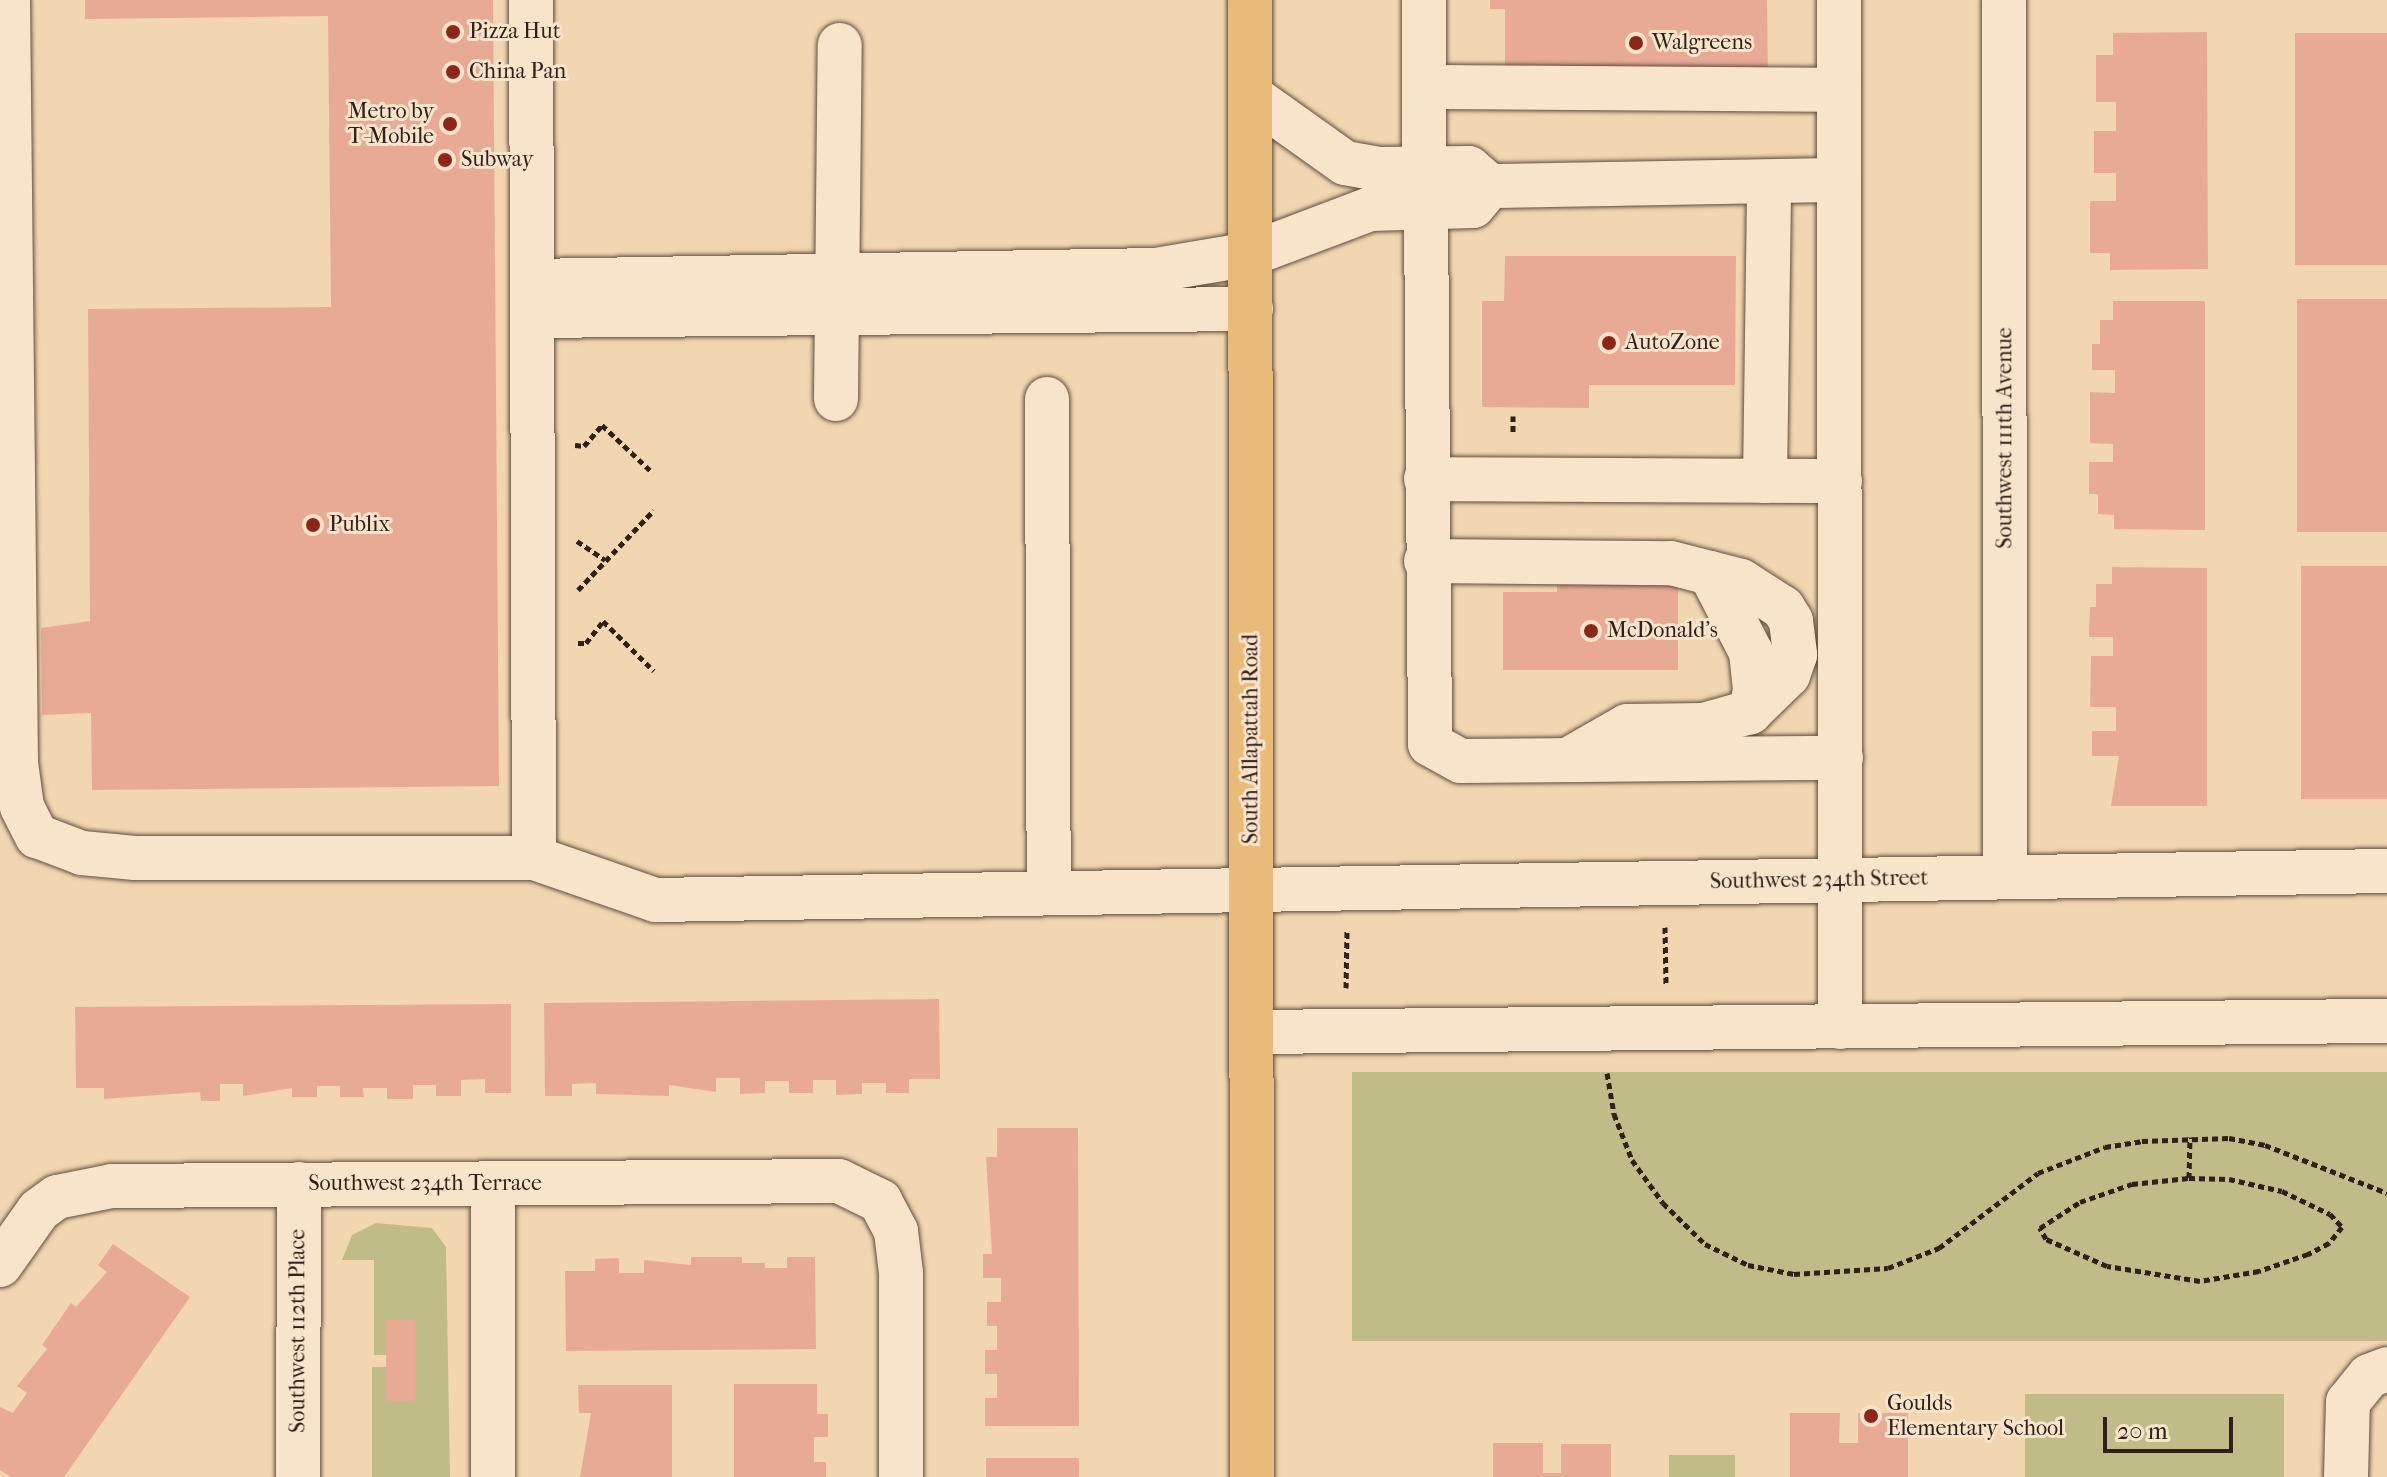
<!DOCTYPE html>
<style>
body{margin:0}
#map{position:relative;width:2387px;height:1477px;overflow:hidden;background:#f2d6af;font-family:"IM FELL French Canon",serif}
div>[style]{position:absolute}
.green>*{inset:0;background:#bfbc87;transform-origin:0 0}
.building>*{inset:0;background:#e9aa95;transform-origin:0 0}
.path>*{height:5px;margin-top:-2.5px;transform-origin:0;background:repeating-linear-gradient(90deg,#2e201a 0 6px,transparent 0 10px)}
.roads{filter:drop-shadow(0 0 2px #5f4e3f) drop-shadow(0 0 2px #5f4e3f)}
.minor>*{height:44px;margin:-22px;padding:0 22px;transform-origin:22px;border-radius:22px;background:#f7e4cb}
.major>*{height:44px;margin:-22px;padding:0 22px;transform-origin:22px;border-radius:22px;background:#e9bb78}
.dots>*{width:22px;height:22px;translate:-50% -50%;box-sizing:border-box;border:4px solid #f7e4cb;border-radius:50%}
span{translate:-50% -50%;white-space:nowrap;text-align:center;line-height:1.15;-webkit-text-stroke:6px #f7e4cb;paint-order:stroke}
.poi-label{font-size:22px;color:#2e201a}
.left{translate:0 -50%;text-align:left}
.right{translate:-100% -50%;text-align:right}
.street-label{font-size:22px;color:#2e201a}
.scale{position:absolute;left:2103px;top:1417px;width:130px;height:36px;box-sizing:border-box;border:4px solid #2e201a;border-top:0;padding-left:10px;font-size:24px;line-height:28px;white-space:nowrap;color:#2e201a;-webkit-text-stroke:6px #f7e4cb;paint-order:stroke}
</style>
<div id="map">
<div class="green">
<div style="left:2387px;top:1072px;width:269px;height:1035px;rotate:90deg"></div>
<div style="clip-path:polygon(376px 1223px,432px 1228px,446px 1247px,450px 1477px,372px 1477px,372px 1367px,386px 1367px,386px 1401px,415px 1401px,415px 1320px,386px 1320px,386px 1355px,374px 1355px,374px 1260px,342px 1260px,352px 1235px)"></div>
<div style="left:2025px;top:1394px;width:259px;height:83px"></div>
<div style="left:1669px;top:1455px;width:66px;height:22px"></div>
</div>
<div class="building">
<div style="clip-path:polygon(85px 0,493px 0,499px 786px,92px 790px,91px 713px,42px 715px,41px 628px,90px 621px,88px 309px,331px 307px,328px 16px,85px 19px)"></div>
<div style="clip-path:polygon(1490px 0,1767px 0,1768px 77px,1505px 78px,1505px 9px,1490px 9px)"></div>
<div style="clip-path:polygon(2207px 32px,2208px 269px,2110px 270px,2110px 253px,2090px 253px,2090px 201px,2116px 201px,2116px 173px,2094px 173px,2094px 131px,2116px 131px,2116px 102px,2096px 102px,2096px 55px,2113px 55px,2113px 33px)"></div>
<div style="left:2387px;top:33px;width:232px;height:92px;rotate:90deg"></div>
<div style="clip-path:polygon(1505px 256px,1736px 256px,1735px 385px,1589px 385px,1589px 408px,1482px 407px,1482px 301px,1504px 301px)"></div>
<div style="left:2387px;top:299px;width:233px;height:90px;rotate:90deg"></div>
<div style="clip-path:polygon(2113px 301px,2205px 301px,2205px 530px,2114px 529px,2114px 515px,2098px 514px,2098px 494px,2089px 494px,2089px 462px,2113px 462px,2113px 444px,2090px 443px,2090px 392px,2115px 393px,2115px 370px,2092px 370px,2092px 344px,2100px 344px,2100px 320px,2113px 320px)"></div>
<div style="left:2301px;top:566px;width:86px;height:233px"></div>
<div style="clip-path:polygon(2112px 567px,2207px 568px,2207px 806px,2111px 806px,2119px 756px,2092px 756px,2092px 731px,2116px 731px,2116px 707px,2090px 707px,2091px 656px,2113px 656px,2113px 637px,2089px 637px,2090px 607px,2096px 607px,2096px 584px,2112px 584px)"></div>
<div style="clip-path:polygon(1557px 579px,1678px 579px,1678px 670px,1503px 670px,1503px 592px,1557px 592px)"></div>
<div style="clip-path:polygon(939px 999px,940px 1079px,909px 1079px,909px 1093px,886px 1093px,886px 1083px,862px 1083px,862px 1094px,836px 1095px,836px 1080px,813px 1080px,813px 1093px,789px 1093px,789px 1081px,765px 1081px,765px 1093px,740px 1094px,740px 1078px,716px 1078px,716px 1092px,669px 1085px,669px 1096px,596px 1094px,596px 1083px,572px 1084px,572px 1096px,545px 1096px,544px 1003px)"></div>
<div style="clip-path:polygon(511px 1004px,511px 1093px,485px 1093px,485px 1079px,461px 1080px,461px 1096px,436px 1096px,436px 1085px,413px 1085px,413px 1099px,387px 1099px,387px 1088px,363px 1088px,364px 1097px,340px 1097px,340px 1086px,317px 1086px,317px 1097px,292px 1097px,292px 1088px,243px 1096px,243px 1084px,220px 1084px,220px 1101px,201px 1101px,200px 1092px,104px 1099px,104px 1088px,76px 1088px,75px 1007px)"></div>
<div style="clip-path:polygon(997px 1128px,1078px 1128px,1079px 1426px,985px 1426px,985px 1398px,997px 1398px,997px 1374px,985px 1374px,985px 1350px,997px 1350px,997px 1326px,987px 1326px,987px 1302px,1001px 1302px,1001px 1278px,983px 1278px,983px 1254px,992px 1254px,986px 1157px,997px 1157px)"></div>
<div style="clip-path:polygon(113px 1244px,190px 1297px,64px 1477px,11px 1477px,0 1470px,0 1407px,13px 1413px,27px 1393px,17px 1386px,47px 1349px,42px 1345px,71px 1303px,76px 1307px,107px 1272px,98px 1265px)"></div>
<div style="clip-path:polygon(691px 1257px,742px 1257px,742px 1263px,765px 1263px,765px 1268px,787px 1268px,787px 1257px,815px 1257px,816px 1349px,566px 1351px,565px 1271px,595px 1271px,595px 1259px,619px 1258px,619px 1273px,644px 1273px,644px 1260px,691px 1265px)"></div>
<div style="left:386px;top:1320px;width:29px;height:81px"></div>
<div style="clip-path:polygon(734px 1384px,817px 1384px,817px 1414px,828px 1414px,828px 1437px,814px 1437px,814px 1462px,826px 1462px,826px 1477px,734px 1477px)"></div>
<div style="clip-path:polygon(578px 1385px,672px 1385px,672px 1477px,580px 1477px,591px 1413px,579px 1413px)"></div>
<div style="clip-path:polygon(1790px 1413px,1840px 1413px,1839px 1443px,1858px 1443px,1858px 1413px,1908px 1413px,1908px 1477px,1790px 1477px)"></div>
<div style="clip-path:polygon(1493px 1443px,1543px 1443px,1543px 1473px,1561px 1473px,1561px 1444px,1611px 1444px,1611px 1477px,1493px 1477px)"></div>
<div style="left:986px;top:1458px;width:93px;height:19px"></div>
</div>
<div class="path">
<div style="left:1513px;top:416px;width:19px;rotate:90deg"></div>
<div style="left:575px;top:445px;width:9px;rotate:6deg"></div>
<div style="left:584px;top:446px;width:28px;rotate:-49deg"></div>
<div style="left:602px;top:425px;width:70px;rotate:43.3deg"></div>
<div style="left:577px;top:541px;width:34px;rotate:34deg"></div>
<div style="left:578px;top:590px;width:110px;rotate:-46.5deg"></div>
<div style="left:578px;top:643px;width:8px"></div>
<div style="left:586px;top:643px;width:28px;rotate:-52deg"></div>
<div style="left:603px;top:621px;width:71px;rotate:44.4deg"></div>
<div style="left:1665px;top:927px;width:58px;rotate:89deg"></div>
<div style="left:1346px;top:988px;width:58px;rotate:-89deg"></div>
<div style="left:1607px;top:1073px;width:42px;rotate:80.3deg"></div>
<div style="left:1614px;top:1114px;width:49px;rotate:68.6deg"></div>
<div style="left:1632px;top:1160px;width:53px;rotate:54.2deg"></div>
<div style="left:1663px;top:1203px;width:59px;rotate:44.3deg"></div>
<div style="left:1705px;top:1244px;width:48px;rotate:26deg"></div>
<div style="left:1748px;top:1265px;width:47px;rotate:11.1deg"></div>
<div style="left:1794px;top:1274px;width:94px;rotate:-3.7deg"></div>
<div style="left:1888px;top:1268px;width:55px;rotate:-21.4deg"></div>
<div style="left:1939px;top:1248px;width:124px;rotate:-37.1deg"></div>
<div style="left:2038px;top:1173px;width:72px;rotate:-21.2deg"></div>
<div style="left:2105px;top:1147px;width:37px;rotate:-9deg"></div>
<div style="left:2142px;top:1141px;width:87px;rotate:-2deg"></div>
<div style="left:2229px;top:1138px;width:37px;rotate:11deg"></div>
<div style="left:2265px;top:1145px;width:131px;rotate:21.5deg"></div>
<div style="left:2189px;top:1178px;width:40px;rotate:1.4deg"></div>
<div style="left:2229px;top:1179px;width:54px;rotate:12.8deg"></div>
<div style="left:2282px;top:1191px;width:53px;rotate:25.6deg"></div>
<div style="left:2330px;top:1214px;width:18px;rotate:47deg"></div>
<div style="left:2342px;top:1227px;width:21px;rotate:129deg"></div>
<div style="left:2329px;top:1243px;width:24px;rotate:152deg"></div>
<div style="left:2308px;top:1254px;width:52px;rotate:160.9deg"></div>
<div style="left:2259px;top:1271px;width:60px;rotate:170.4deg"></div>
<div style="left:2200px;top:1281px;width:94px;rotate:-170.8deg"></div>
<div style="left:2107px;top:1266px;width:67px;rotate:-156.1deg"></div>
<div style="left:2046px;top:1239px;width:13px;rotate:-119deg"></div>
<div style="left:2040px;top:1228px;width:48px;rotate:-33deg"></div>
<div style="left:2080px;top:1202px;width:55px;rotate:-19.1deg"></div>
<div style="left:2132px;top:1184px;width:57px;rotate:-6deg"></div>
<div style="left:2189px;top:1178px;width:41px;rotate:-88.6deg"></div>
</div>
<div class="roads">
<div class="minor">
<div style="left:8px;top:0;width:763px;rotate:89.4deg"></div>
<div style="left:16px;top:763px;width:44px;rotate:82.2deg"></div>
<div style="left:22px;top:807px;width:33px;rotate:63deg"></div>
<div style="left:37px;top:836px;width:48px;rotate:20.7deg"></div>
<div style="left:82px;top:853px;width:53px;rotate:5.4deg"></div>
<div style="left:135px;top:858px;width:399px"></div>
<div style="left:531px;top:0;width:858px;rotate:89.8deg"></div>
<div style="left:534px;top:858px;width:128px;rotate:19.1deg"></div>
<div style="left:655px;top:900px;width:1732px;rotate:-0.96deg"></div>
<div style="left:1424px;top:0;width:168px;rotate:90deg"></div>
<div style="left:1839px;top:0;width:1027px;rotate:89.94deg"></div>
<div style="left:2004px;top:0;width:876px;rotate:89.93deg"></div>
<div style="left:1424px;top:87px;width:415px;rotate:0.4deg"></div>
<div style="left:1251px;top:96px;width:115px;rotate:35.5deg"></div>
<div style="left:1345px;top:163px;width:36px;rotate:10deg"></div>
<div style="left:1380px;top:169px;width:89px;rotate:-0.6deg"></div>
<div style="left:1469px;top:168px;width:28px;rotate:41deg"></div>
<div style="left:1490px;top:186px;width:349px;rotate:-1deg"></div>
<div style="left:1426px;top:207px;width:537px;rotate:89.57deg"></div>
<div style="left:1430px;top:744px;width:35px;rotate:29deg"></div>
<div style="left:1461px;top:761px;width:380px;rotate:-0.5deg"></div>
<div style="left:532px;top:281px;width:624px;rotate:-1.01deg"></div>
<div style="left:1156px;top:270px;width:96px;rotate:-9.6deg"></div>
<div style="left:1251px;top:254px;width:127px;rotate:-20.7deg"></div>
<div style="left:1370px;top:209px;width:103px;rotate:-1.7deg"></div>
<div style="left:1473px;top:206px;width:26px;rotate:-50deg"></div>
<div style="left:532px;top:316px;width:719px;rotate:-0.56deg"></div>
<div style="left:836px;top:399px;width:354px;rotate:-89.4deg"></div>
<div style="left:1047px;top:399px;width:493px;rotate:89.8deg"></div>
<div style="left:1426px;top:479px;width:414px;rotate:0.3deg"></div>
<div style="left:1765px;top:481px;width:299px;rotate:-89.2deg"></div>
<div style="left:1426px;top:561px;width:245px;rotate:0.5deg"></div>
<div style="left:1671px;top:563px;width:72px;rotate:14.4deg"></div>
<div style="left:1741px;top:581px;width:50px;rotate:32.7deg"></div>
<div style="left:1783px;top:608px;width:15px;rotate:58deg"></div>
<div style="left:1791px;top:621px;width:34px;rotate:83deg"></div>
<div style="left:1795px;top:655px;width:21px;rotate:109deg"></div>
<div style="left:1788px;top:675px;width:53px;rotate:135.8deg"></div>
<div style="left:1750px;top:712px;width:49px;rotate:164.5deg"></div>
<div style="left:1703px;top:725px;width:76px;rotate:179.2deg"></div>
<div style="left:1627px;top:726px;width:62px;rotate:150.1deg"></div>
<div style="left:1710px;top:573px;width:89px;rotate:62.6deg"></div>
<div style="left:1751px;top:652px;width:39px;rotate:84deg"></div>
<div style="left:1755px;top:691px;width:22px;rotate:103deg"></div>
<div style="left:1253px;top:1032px;width:1134px;rotate:-0.56deg"></div>
<div style="left:493px;top:1184px;width:293px;rotate:90deg"></div>
<div style="left:0;top:1265px;width:67px;rotate:-54.7deg"></div>
<div style="left:39px;top:1210px;width:22px;rotate:-36deg"></div>
<div style="left:57px;top:1197px;width:56px;rotate:-11.3deg"></div>
<div style="left:112px;top:1186px;width:727px;rotate:-0.39deg"></div>
<div style="left:839px;top:1181px;width:46px;rotate:26deg"></div>
<div style="left:880px;top:1201px;width:34px;rotate:62deg"></div>
<div style="left:896px;top:1231px;width:42px;rotate:83.2deg"></div>
<div style="left:901px;top:1273px;width:204px;rotate:90deg"></div>
<div style="left:298px;top:1477px;width:293px;rotate:-89.8deg"></div>
<div style="left:2346px;top:1477px;width:75px;rotate:-88.5deg"></div>
<div style="left:2348px;top:1402px;width:33px;rotate:-51deg"></div>
<div style="left:2369px;top:1376px;width:19px;rotate:-21deg"></div>
</div>
<div class="major">
<div style="left:1250px;top:0;width:1477px;rotate:89.92deg"></div>
</div>
</div>
<div class="dots">
<div style="left:453px;top:32px;background:#8f2418"></div>
<div style="left:1636px;top:43px;background:#8f2418"></div>
<div style="left:453px;top:72px;background:#8f2418"></div>
<div style="left:450px;top:124px;background:#8f2418"></div>
<div style="left:445px;top:160px;background:#8f2418"></div>
<div style="left:1609px;top:343px;background:#8f2418"></div>
<div style="left:313px;top:525px;background:#8f2418"></div>
<div style="left:1591px;top:631px;background:#8f2418"></div>
<div style="left:1871px;top:1416px;background:#8f2418"></div>
</div>
<div class="poi-label">
<span class="left" style="left:469px;top:32px">Pizza Hut</span>
<span class="left" style="left:1652px;top:43px">Walgreens</span>
<span class="left" style="left:469px;top:72px">China Pan</span>
<span class="right" style="left:434px;top:124px">Metro by<br>T-Mobile</span>
<span class="left" style="left:461px;top:160px">Subway</span>
<span class="left" style="left:1625px;top:343px">AutoZone</span>
<span class="left" style="left:329px;top:525px">Publix</span>
<span class="left" style="left:1607px;top:631px">McDonald's</span>
<span class="left" style="left:1887px;top:1416px">Goulds<br>Elementary School</span>
</div>
<div class="street-label">
<span style="left:2005px;top:438px;rotate:-90deg">Southwest 111th Avenue</span>
<span style="left:1251px;top:739px;rotate:-90deg">South Allapattah Road</span>
<span style="left:1819px;top:880px;rotate:-1deg">Southwest 234th Street</span>
<span style="left:425px;top:1184px">Southwest 234th Terrace</span>
<span style="left:298px;top:1331px;rotate:-90deg">Southwest 112th Place</span>
</div>
<div class="scale">20 m</div>
</div>
